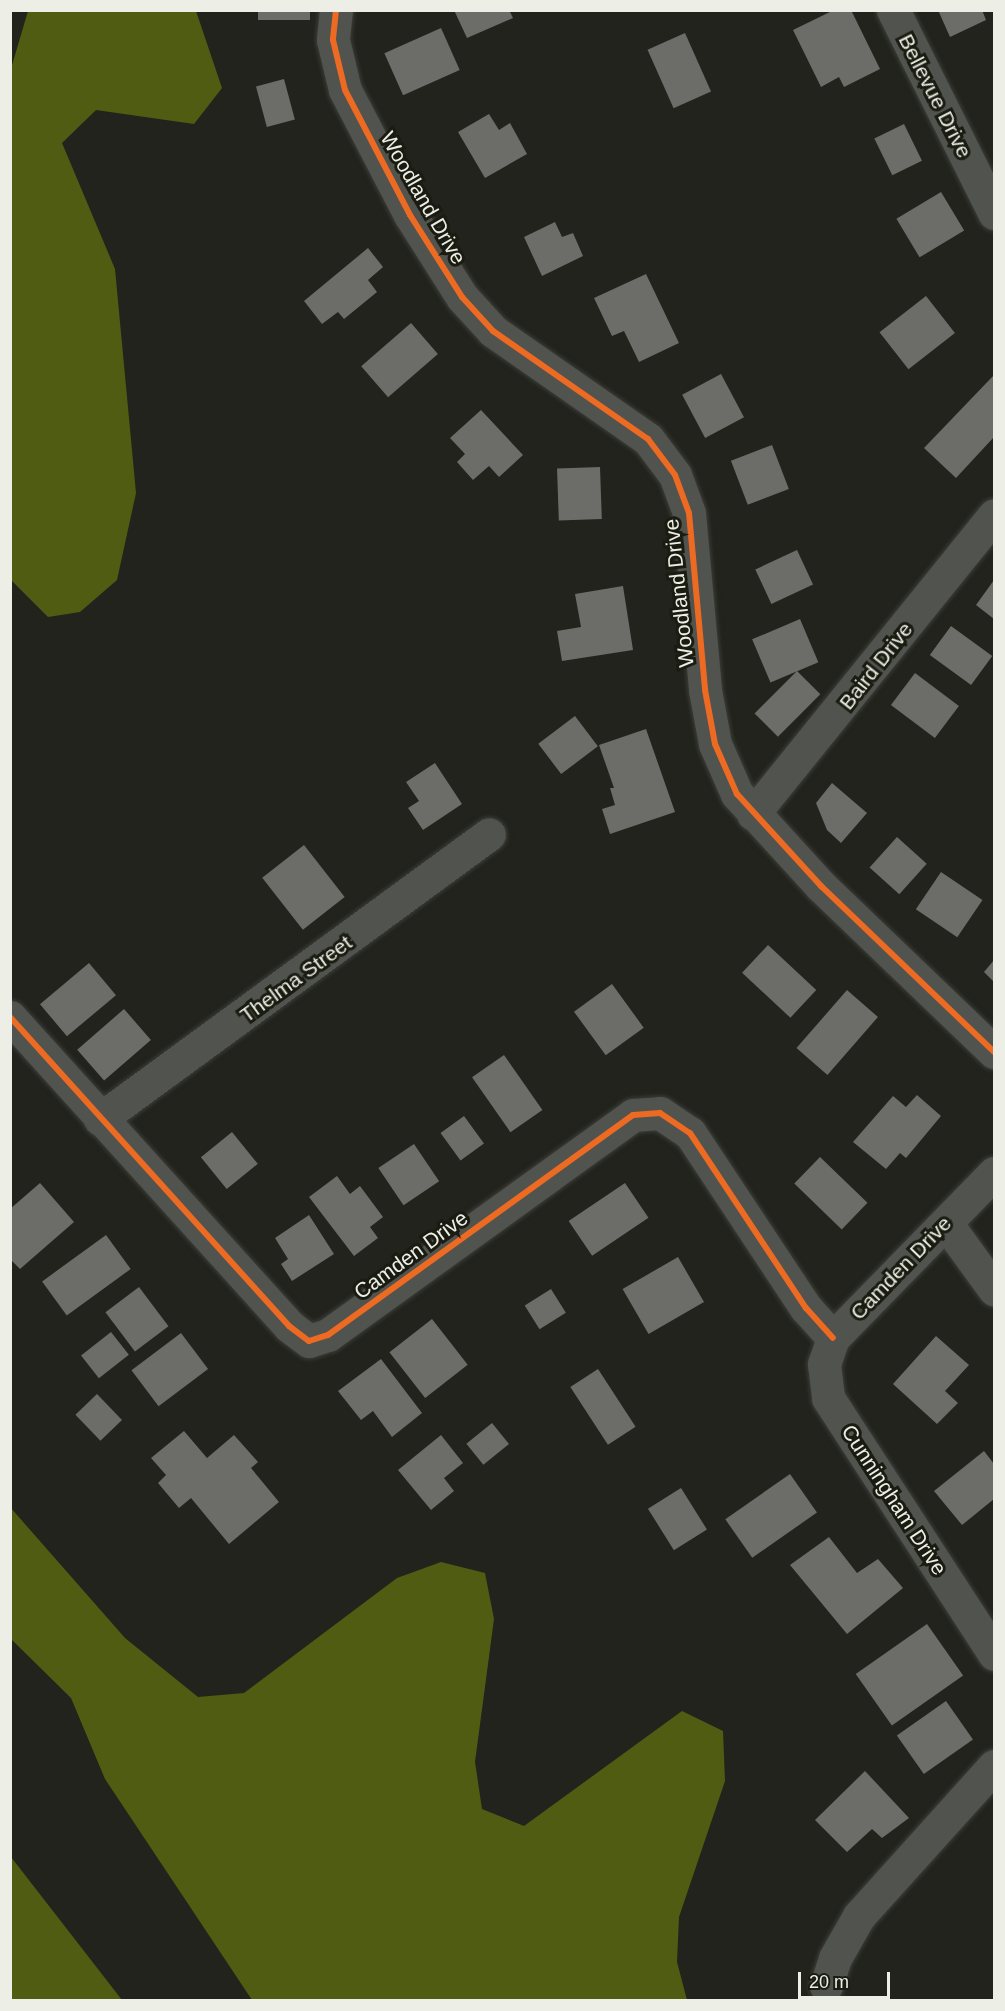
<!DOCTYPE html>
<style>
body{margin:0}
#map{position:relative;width:1005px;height:2011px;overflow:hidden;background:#22231d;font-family:Helvetica,sans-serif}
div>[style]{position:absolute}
.forest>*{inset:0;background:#505c12}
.building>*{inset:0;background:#6c6d68;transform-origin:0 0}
.roads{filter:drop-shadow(0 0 2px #3c3d38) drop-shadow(0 0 2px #3c3d38)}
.minor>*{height:33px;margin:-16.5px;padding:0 16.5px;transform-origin:16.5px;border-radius:16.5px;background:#51534e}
.cycleway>*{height:6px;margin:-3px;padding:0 3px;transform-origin:3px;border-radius:3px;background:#ed6a23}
span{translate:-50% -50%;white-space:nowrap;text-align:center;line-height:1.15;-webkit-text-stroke:6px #1a1c11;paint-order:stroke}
.street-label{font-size:21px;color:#edefe7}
.frame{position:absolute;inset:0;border:12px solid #edefe7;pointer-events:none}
.scale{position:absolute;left:798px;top:1972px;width:92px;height:27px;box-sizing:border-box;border:3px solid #edefe7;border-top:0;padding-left:8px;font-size:18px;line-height:21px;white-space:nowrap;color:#edefe7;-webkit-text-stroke:4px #1a1c11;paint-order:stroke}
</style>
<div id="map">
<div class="forest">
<div style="clip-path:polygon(28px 11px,196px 11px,222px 88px,194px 124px,96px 110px,62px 143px,115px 269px,136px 493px,117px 580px,80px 612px,48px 617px,11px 580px,11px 572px,10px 72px)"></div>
<div style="clip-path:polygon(10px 1507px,125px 1638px,198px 1697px,244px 1693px,397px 1578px,441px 1562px,485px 1573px,494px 1619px,475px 1762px,482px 1809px,524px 1826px,682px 1711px,723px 1731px,725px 1781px,679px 1917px,677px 1962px,687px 2000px,252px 2000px,105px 1779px,71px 1698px,11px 1639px)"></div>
<div style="clip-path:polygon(10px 1857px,11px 1857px,122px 2000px,11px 2000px)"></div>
</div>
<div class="building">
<div style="left:258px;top:10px;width:52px;height:10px"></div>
<div style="clip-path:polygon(454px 10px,509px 10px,513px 18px,467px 38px)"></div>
<div style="clip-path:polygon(834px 10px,851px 10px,880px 69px,844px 87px,839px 77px,821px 87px,793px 30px)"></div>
<div style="clip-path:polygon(938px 10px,982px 10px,986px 20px,950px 37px)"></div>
<div style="left:441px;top:28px;width:46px;height:62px;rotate:66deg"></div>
<div style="left:685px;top:33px;width:64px;height:41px;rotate:66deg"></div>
<div style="left:284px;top:79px;width:42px;height:29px;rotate:75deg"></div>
<div style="clip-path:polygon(489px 114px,499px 130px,510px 123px,527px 154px,485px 178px,458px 132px)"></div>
<div style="left:904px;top:124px;width:41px;height:33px;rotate:64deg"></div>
<div style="left:941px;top:192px;width:45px;height:52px;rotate:59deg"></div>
<div style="clip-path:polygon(555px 222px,562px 237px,573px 233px,583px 256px,542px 276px,524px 237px)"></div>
<div style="clip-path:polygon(368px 248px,383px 267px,368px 280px,377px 292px,344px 319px,338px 312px,322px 324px,304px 301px)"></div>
<div style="clip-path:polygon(646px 274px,679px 343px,639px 362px,624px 331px,612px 336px,594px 298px)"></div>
<div style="left:926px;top:296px;width:47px;height:59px;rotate:52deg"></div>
<div style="left:411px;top:323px;width:41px;height:66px;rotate:49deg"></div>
<div style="left:721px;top:374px;width:49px;height:44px;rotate:62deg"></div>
<div style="clip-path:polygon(994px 375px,994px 437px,956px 478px,924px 448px)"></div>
<div style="clip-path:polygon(481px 410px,523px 455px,499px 477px,489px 466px,473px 480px,457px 462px,465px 454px,450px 438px)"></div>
<div style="left:772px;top:445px;width:47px;height:44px;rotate:69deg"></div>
<div style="left:600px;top:467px;width:52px;height:43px;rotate:88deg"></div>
<div style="left:797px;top:550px;width:38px;height:46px;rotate:65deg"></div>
<div style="clip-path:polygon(994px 580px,994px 619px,976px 605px)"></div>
<div style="clip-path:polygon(623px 586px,633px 650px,562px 661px,557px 631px,581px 627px,575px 594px)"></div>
<div style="left:800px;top:619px;width:47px;height:52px;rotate:67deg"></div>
<div style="left:951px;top:626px;width:51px;height:36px;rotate:36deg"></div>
<div style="left:797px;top:671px;width:33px;height:60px;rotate:45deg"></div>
<div style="left:915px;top:673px;width:55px;height:40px;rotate:37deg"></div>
<div style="left:575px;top:716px;width:38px;height:46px;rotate:53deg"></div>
<div style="clip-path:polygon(646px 729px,675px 812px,610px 834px,602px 809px,615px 805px,610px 788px,614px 788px,599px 745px)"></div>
<div style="clip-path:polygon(435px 763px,462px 804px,423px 830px,408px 808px,419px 801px,406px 782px)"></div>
<div style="clip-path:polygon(832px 783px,867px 813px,841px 843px,827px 830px,816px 803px)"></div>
<div style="left:897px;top:837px;width:40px;height:41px;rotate:42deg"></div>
<div style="left:304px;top:845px;width:66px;height:53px;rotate:52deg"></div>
<div style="left:941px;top:872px;width:50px;height:45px;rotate:34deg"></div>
<div style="left:768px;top:945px;width:66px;height:38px;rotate:43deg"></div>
<div style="clip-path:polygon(994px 960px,994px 982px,984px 972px)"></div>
<div style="left:89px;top:963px;width:42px;height:64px;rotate:50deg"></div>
<div style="left:612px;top:984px;width:54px;height:47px;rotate:54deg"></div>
<div style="left:847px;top:990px;width:41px;height:77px;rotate:41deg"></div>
<div style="left:124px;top:1009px;width:41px;height:62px;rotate:49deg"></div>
<div style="left:504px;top:1055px;width:67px;height:39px;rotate:55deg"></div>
<div style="clip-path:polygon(917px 1095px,941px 1116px,906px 1158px,900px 1153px,886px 1169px,853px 1142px,893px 1096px,906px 1107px)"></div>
<div style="left:464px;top:1116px;width:34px;height:29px;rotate:54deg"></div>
<div style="left:232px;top:1132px;width:41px;height:40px;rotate:51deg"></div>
<div style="left:414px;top:1144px;width:45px;height:43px;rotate:56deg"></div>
<div style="left:820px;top:1157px;width:66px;height:37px;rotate:44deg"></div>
<div style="clip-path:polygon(337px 1176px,350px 1194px,360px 1186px,383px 1217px,370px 1227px,378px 1238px,354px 1256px,309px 1197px)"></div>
<div style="clip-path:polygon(40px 1183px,74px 1222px,20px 1269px,10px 1259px,10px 1209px)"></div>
<div style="left:625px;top:1183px;width:42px;height:68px;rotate:56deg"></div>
<div style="clip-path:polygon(309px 1215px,334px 1254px,292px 1281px,281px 1264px,288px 1259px,275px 1238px)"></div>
<div style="left:106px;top:1235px;width:42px;height:79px;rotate:54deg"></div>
<div style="left:678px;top:1257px;width:52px;height:64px;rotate:60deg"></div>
<div style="left:139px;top:1287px;width:49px;height:42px;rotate:53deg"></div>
<div style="left:551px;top:1289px;width:28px;height:31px;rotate:58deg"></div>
<div style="left:432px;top:1319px;width:58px;height:54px;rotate:52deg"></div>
<div style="left:111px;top:1332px;width:29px;height:38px;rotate:52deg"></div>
<div style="left:181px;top:1333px;width:45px;height:62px;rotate:53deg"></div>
<div style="clip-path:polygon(936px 1336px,969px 1365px,945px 1391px,958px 1403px,937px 1424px,893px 1384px)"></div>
<div style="clip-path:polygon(381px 1359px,422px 1413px,392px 1437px,373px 1411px,361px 1420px,338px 1391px)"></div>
<div style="left:598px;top:1369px;width:69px;height:33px;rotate:57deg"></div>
<div style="left:97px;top:1394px;width:36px;height:30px;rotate:46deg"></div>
<div style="left:492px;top:1423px;width:27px;height:33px;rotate:51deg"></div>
<div style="clip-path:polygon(184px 1431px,207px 1458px,234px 1435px,258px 1462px,251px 1468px,279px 1502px,229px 1544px,191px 1498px,179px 1508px,158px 1483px,166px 1475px,151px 1458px)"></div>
<div style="clip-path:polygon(441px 1435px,463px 1463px,444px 1478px,454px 1491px,431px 1510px,398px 1470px)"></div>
<div style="clip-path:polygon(984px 1451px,994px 1464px,994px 1499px,962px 1525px,934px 1491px)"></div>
<div style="left:790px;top:1474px;width:47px;height:79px;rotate:55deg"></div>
<div style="left:681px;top:1488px;width:49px;height:39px;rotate:58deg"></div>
<div style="clip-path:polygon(829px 1537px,857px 1573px,878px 1559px,903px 1588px,847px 1634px,790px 1565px)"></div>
<div style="left:927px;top:1624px;width:63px;height:87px;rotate:55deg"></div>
<div style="left:946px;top:1701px;width:47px;height:60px;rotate:55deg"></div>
<div style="clip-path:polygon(865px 1771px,909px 1818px,882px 1838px,872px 1829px,847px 1852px,815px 1820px)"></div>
</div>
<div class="roads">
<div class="minor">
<div style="left:336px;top:10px;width:30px;rotate:96deg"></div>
<div style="left:333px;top:40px;width:51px;rotate:76.5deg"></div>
<div style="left:345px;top:90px;width:141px;rotate:62.5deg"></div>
<div style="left:410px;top:215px;width:97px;rotate:57.6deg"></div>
<div style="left:462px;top:297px;width:46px;rotate:47.6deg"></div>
<div style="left:493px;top:331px;width:189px;rotate:34.9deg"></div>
<div style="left:648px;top:439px;width:45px;rotate:53.1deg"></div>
<div style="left:675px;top:475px;width:40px;rotate:69.8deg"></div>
<div style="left:689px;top:513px;width:178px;rotate:84.8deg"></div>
<div style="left:705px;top:690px;width:55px;rotate:79.5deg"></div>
<div style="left:715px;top:744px;width:55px;rotate:66.3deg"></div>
<div style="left:737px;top:794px;width:125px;rotate:47.6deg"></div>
<div style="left:821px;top:886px;width:240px;rotate:43.8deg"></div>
<div style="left:893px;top:10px;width:227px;rotate:63.5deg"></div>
<div style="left:753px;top:814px;width:384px;rotate:-51.1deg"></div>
<div style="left:10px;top:1017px;width:416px;rotate:47.9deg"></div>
<div style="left:289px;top:1326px;width:25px;rotate:37deg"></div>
<div style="left:309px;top:1341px;width:20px;rotate:-18deg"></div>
<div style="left:328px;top:1335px;width:376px;rotate:-35.8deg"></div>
<div style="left:633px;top:1115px;width:27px;rotate:-4deg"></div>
<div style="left:660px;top:1113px;width:36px;rotate:34deg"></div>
<div style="left:690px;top:1133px;width:210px;rotate:56.5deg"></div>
<div style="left:806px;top:1308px;width:40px;rotate:48deg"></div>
<div style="left:100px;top:1119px;width:482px;rotate:-36.2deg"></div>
<div style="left:994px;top:1173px;width:231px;rotate:134.3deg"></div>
<div style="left:833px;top:1338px;width:28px;rotate:109deg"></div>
<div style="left:824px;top:1364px;width:34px;rotate:83deg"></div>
<div style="left:828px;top:1398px;width:305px;rotate:57deg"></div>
<div style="left:946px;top:1223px;width:82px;rotate:54deg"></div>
<div style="left:826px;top:1986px;width:29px;rotate:-72deg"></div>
<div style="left:835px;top:1958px;width:48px;rotate:-60.3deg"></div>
<div style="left:859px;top:1916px;width:202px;rotate:-48deg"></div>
</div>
</div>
<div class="cycleway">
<div style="left:336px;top:10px;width:30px;rotate:96deg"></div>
<div style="left:333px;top:40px;width:51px;rotate:76.5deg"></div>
<div style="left:345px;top:90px;width:141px;rotate:62.5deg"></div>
<div style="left:410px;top:215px;width:97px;rotate:57.6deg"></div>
<div style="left:462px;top:297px;width:46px;rotate:47.6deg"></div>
<div style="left:493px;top:331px;width:189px;rotate:34.9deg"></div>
<div style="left:648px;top:439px;width:45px;rotate:53.1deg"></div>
<div style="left:675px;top:475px;width:40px;rotate:69.8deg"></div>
<div style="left:689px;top:513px;width:178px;rotate:84.8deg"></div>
<div style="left:705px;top:690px;width:55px;rotate:79.5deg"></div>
<div style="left:715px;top:744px;width:55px;rotate:66.3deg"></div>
<div style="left:737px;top:794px;width:125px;rotate:47.6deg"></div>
<div style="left:821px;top:886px;width:240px;rotate:43.8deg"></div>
<div style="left:10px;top:1017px;width:416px;rotate:47.9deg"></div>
<div style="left:289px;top:1326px;width:25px;rotate:37deg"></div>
<div style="left:309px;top:1341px;width:20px;rotate:-18deg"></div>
<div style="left:328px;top:1335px;width:376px;rotate:-35.8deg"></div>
<div style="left:633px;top:1115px;width:27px;rotate:-4deg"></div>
<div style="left:660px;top:1113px;width:36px;rotate:34deg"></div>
<div style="left:690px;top:1133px;width:210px;rotate:56.5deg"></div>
<div style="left:806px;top:1308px;width:40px;rotate:48deg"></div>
</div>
<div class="street-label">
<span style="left:935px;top:96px;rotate:63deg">Bellevue Drive</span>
<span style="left:423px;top:198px;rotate:60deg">Woodland Drive</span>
<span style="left:679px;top:593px;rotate:-96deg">Woodland Drive</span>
<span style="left:876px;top:666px;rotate:-52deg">Baird Drive</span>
<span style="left:296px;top:979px;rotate:-36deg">Thelma Street</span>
<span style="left:411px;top:1255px;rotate:-36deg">Camden Drive</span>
<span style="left:901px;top:1268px;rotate:-46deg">Camden Drive</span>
<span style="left:894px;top:1500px;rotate:57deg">Cunningham Drive</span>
</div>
<div class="frame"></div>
<div class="scale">20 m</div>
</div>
